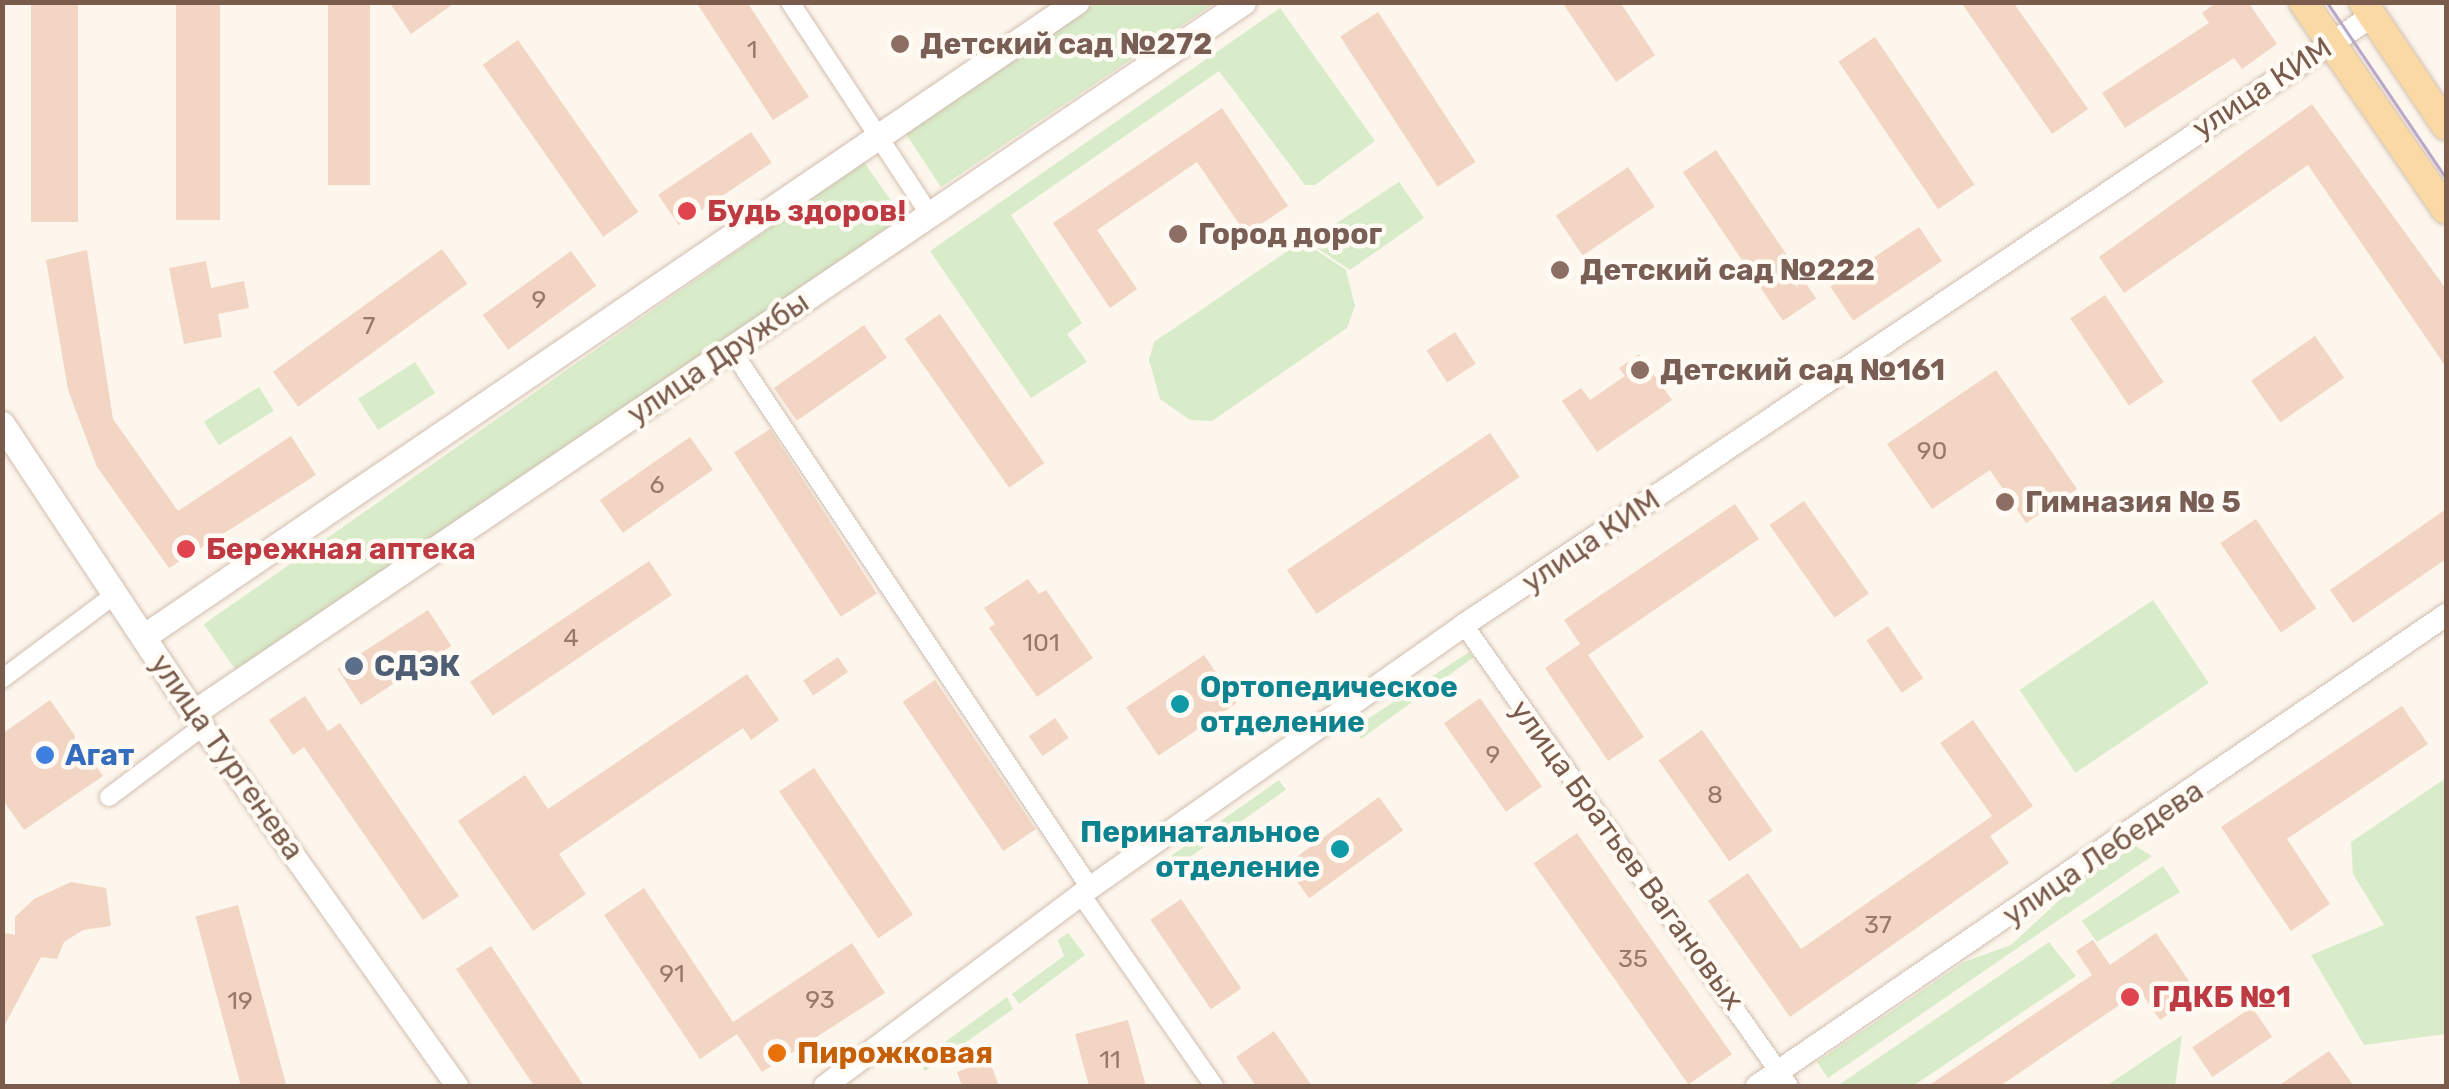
<!DOCTYPE html>
<meta charset="utf-8">
<style>
body{margin:0}
#map{position:relative;width:2449px;height:1089px;overflow:hidden;background:#fdf6ec;font-family:Rubik,sans-serif}
div>[style]{position:absolute}
.green>*{inset:0;background:#d8ecc9;transform-origin:0 0}
.building>*{inset:0;background:#f3d5c3;transform-origin:0 0}
.roads{filter:drop-shadow(0 0 2px #d1beb0) drop-shadow(0 0 2px #d1beb0)}
.minor>*{height:18px;margin:-9px;padding:0 9px;transform-origin:9px;border-radius:9px;background:#fff}
.tertiary>*{height:22px;margin:-11px;padding:0 11px;transform-origin:11px;border-radius:11px;background:#fff}
.secondary>*{height:25px;margin:-12.5px;padding:0 12.5px;transform-origin:12.5px;border-radius:12.5px;background:#fff}
.primary>*{height:28px;margin:-14px;padding:0 14px;transform-origin:14px;border-radius:14px;background:#fbd9a5}
.tram>*{height:2.5px;margin:-1.25px;padding:0 1.25px;transform-origin:1.25px;border-radius:1.25px;background:#b9a8c9}
.dots>*{width:28px;height:28px;translate:-50% -50%;box-sizing:border-box;border:5px solid #fffaf3;border-radius:50%}
span{translate:-50% -50%;white-space:nowrap;text-align:center;line-height:1.15;-webkit-text-stroke:9px #fffaf3;paint-order:stroke}
.number-label{font-size:25px;color:#987a6a}
.number-label span{-webkit-text-stroke-width:0}
.education-label{font-size:30px;color:#785e54;font-weight:700}
.left{translate:0 -50%;text-align:left}
.street-label{font-size:30px;color:#7a5c4d}
.health-label{font-size:30px;color:#be3a42;font-weight:700}
.service-label{font-size:30px;color:#4e5e75;font-weight:700}
.culture-label{font-size:30px;color:#0d838f;font-weight:700}
.right{translate:-100% -50%;text-align:right}
.shop-label{font-size:30px;color:#366cbe;font-weight:700}
.food-label{font-size:30px;color:#c56008;font-weight:700}
.frame{position:absolute;inset:0;border:5px solid #7a5c4d;pointer-events:none}
</style>
<div id="map">
<div class="green">
<div style="clip-path:polygon(1096px 3px,1215px 3px,941px 187px,904px 131px)"></div>
<div style="clip-path:polygon(1280px 8px,1375px 141px,1315px 185px,1305px 185px,1219px 71px,1011px 215px,1082px 323px,1067px 334px,1087px 362px,1031px 398px,930px 251px)"></div>
<div style="left:864px;top:162px;width:67px;height:806px;rotate:55deg"></div>
<div style="clip-path:polygon(1399px 182px,1424px 218px,1350px 270px,1308px 242px)"></div>
<div style="clip-path:polygon(1292px 248px,1316px 250px,1346px 270px,1355px 306px,1347px 328px,1212px 421px,1190px 420px,1160px 399px,1149px 360px,1154px 342px)"></div>
<div style="left:415px;top:362px;width:37px;height:68px;rotate:57deg"></div>
<div style="left:259px;top:387px;width:28px;height:65px;rotate:58deg"></div>
<div style="left:2153px;top:600px;width:100px;height:161px;rotate:56deg"></div>
<div style="clip-path:polygon(1469px 652px,1474px 657px,1361px 739px,1354px 728px)"></div>
<div style="clip-path:polygon(2446px 778px,2446px 1034px,2364px 1045px,2311px 955px,2384px 925px,2353px 874px,2351px 842px)"></div>
<div style="left:1279px;top:780px;width:12px;height:131px;rotate:55deg"></div>
<div style="clip-path:polygon(2135px 846px,2152px 856px,1828px 1078px,1817px 1062px,1964px 962px,2011px 945px,2067px 893px)"></div>
<div style="clip-path:polygon(2163px 866px,2180px 892px,2097px 942px,2082px 921px)"></div>
<div style="clip-path:polygon(1068px 933px,1085px 955px,1019px 1004px,1012px 994px,1064px 956px,1058px 940px)"></div>
<div style="clip-path:polygon(2049px 942px,2076px 976px,1913px 1086px,1837px 1086px)"></div>
<div style="clip-path:polygon(1007px 997px,1013px 1009px,925px 1071px,920px 1060px)"></div>
<div style="clip-path:polygon(2182px 1035px,2175px 1086px,2106px 1086px,2124px 1074px)"></div>
</div>
<div class="building">
<div style="left:31px;top:2px;width:47px;height:220px"></div>
<div style="left:176px;top:2px;width:44px;height:218px"></div>
<div style="left:328px;top:2px;width:42px;height:183px"></div>
<div style="clip-path:polygon(389px 2px,456px 2px,411px 34px)"></div>
<div style="clip-path:polygon(696px 2px,747px 2px,809px 97px,773px 120px)"></div>
<div style="clip-path:polygon(1562px 2px,1620px 2px,1655px 55px,1616px 82px)"></div>
<div style="clip-path:polygon(1961px 2px,2013px 2px,2088px 109px,2052px 134px)"></div>
<div style="clip-path:polygon(2217px 2px,2248px 2px,2277px 44px,2242px 69px,2234px 58px,2125px 128px,2102px 93px,2209px 23px,2202px 13px)"></div>
<div style="left:1378px;top:12px;width:179px;height:45px;rotate:57deg"></div>
<div style="left:1875px;top:37px;width:178px;height:44px;rotate:56deg"></div>
<div style="left:518px;top:40px;width:210px;height:43px;rotate:55deg"></div>
<div style="clip-path:polygon(2312px 104px,2446px 289px,2446px 367px,2308px 165px,2124px 293px,2099px 257px)"></div>
<div style="clip-path:polygon(1222px 108px,1288px 206px,1246px 234px,1197px 162px,1097px 230px,1137px 289px,1110px 308px,1053px 223px)"></div>
<div style="left:751px;top:132px;width:37px;height:112px;rotate:56deg"></div>
<div style="left:1716px;top:150px;width:179px;height:40px;rotate:56deg"></div>
<div style="left:1628px;top:167px;width:48px;height:87px;rotate:56deg"></div>
<div style="left:1919px;top:227px;width:41px;height:107px;rotate:56deg"></div>
<div style="left:442px;top:249px;width:43px;height:209px;rotate:54deg"></div>
<div style="clip-path:polygon(87px 250px,113px 419px,178px 511px,291px 436px,316px 475px,169px 568px,97px 467px,68px 390px,46px 260px)"></div>
<div style="left:571px;top:251px;width:43px;height:109px;rotate:54deg"></div>
<div style="clip-path:polygon(206px 261px,211px 288px,244px 281px,249px 308px,218px 314px,222px 337px,184px 344px,169px 268px)"></div>
<div style="left:2105px;top:295px;width:105px;height:42px;rotate:56deg"></div>
<div style="left:940px;top:314px;width:182px;height:43px;rotate:55deg"></div>
<div style="left:864px;top:325px;width:40px;height:110px;rotate:55deg"></div>
<div style="left:1455px;top:332px;width:38px;height:34px;rotate:57deg"></div>
<div style="left:2315px;top:336px;width:51px;height:78px;rotate:55deg"></div>
<div style="clip-path:polygon(1639px 354px,1672px 400px,1597px 452px,1562px 401px,1581px 388px,1590px 400px,1625px 376px,1619px 368px)"></div>
<div style="clip-path:polygon(1996px 370px,2077px 489px,2026px 523px,1990px 470px,1932px 509px,1887px 444px)"></div>
<div style="left:770px;top:429px;width:196px;height:43px;rotate:57deg"></div>
<div style="left:1490px;top:433px;width:53px;height:245px;rotate:56deg"></div>
<div style="left:690px;top:437px;width:40px;height:110px;rotate:55deg"></div>
<div style="left:1804px;top:501px;width:113px;height:42px;rotate:55deg"></div>
<div style="clip-path:polygon(1735px 504px,1759px 539px,1588px 655px,1644px 737px,1608px 761px,1545px 668px,1580px 644px,1564px 620px)"></div>
<div style="clip-path:polygon(2446px 509px,2446px 559px,2353px 623px,2330px 590px)"></div>
<div style="left:2256px;top:519px;width:108px;height:43px;rotate:56deg"></div>
<div style="left:649px;top:561px;width:41px;height:216px;rotate:56deg"></div>
<div style="clip-path:polygon(1028px 579px,1039px 594px,1046px 590px,1093px 658px,1037px 697px,989px 628px,995px 624px,984px 608px)"></div>
<div style="left:428px;top:610px;width:43px;height:108px;rotate:57deg"></div>
<div style="left:1888px;top:626px;width:63px;height:26px;rotate:56deg"></div>
<div style="left:1204px;top:655px;width:58px;height:94px;rotate:56deg"></div>
<div style="left:838px;top:657px;width:18px;height:42px;rotate:56deg"></div>
<div style="clip-path:polygon(747px 674px,779px 720px,751px 740px,743px 728px,559px 854px,586px 894px,533px 931px,458px 821px,525px 775px,548px 809px)"></div>
<div style="left:935px;top:680px;width:180px;height:39px;rotate:56deg"></div>
<div style="clip-path:polygon(305px 696px,328px 731px,340px 723px,459px 896px,423px 920px,304px 747px,293px 755px,269px 720px)"></div>
<div style="left:1480px;top:698px;width:108px;height:44px;rotate:55deg"></div>
<div style="clip-path:polygon(50px 700px,103px 776px,24px 830px,2px 799px,2px 734px)"></div>
<div style="clip-path:polygon(2402px 706px,2428px 744px,2287px 839px,2330px 904px,2291px 931px,2221px 827px)"></div>
<div style="left:1055px;top:718px;width:24px;height:32px;rotate:55deg"></div>
<div style="clip-path:polygon(1973px 720px,2033px 806px,1990px 836px,2009px 863px,1790px 1017px,1708px 901px,1748px 873px,1801px 949px,1992px 816px,1940px 743px)"></div>
<div style="left:1702px;top:730px;width:123px;height:53px;rotate:55deg"></div>
<div style="left:814px;top:768px;width:177px;height:42px;rotate:56deg"></div>
<div style="left:1379px;top:797px;width:41px;height:116px;rotate:54deg"></div>
<div style="left:1577px;top:833px;width:270px;height:53px;rotate:55deg"></div>
<div style="clip-path:polygon(71px 882px,106px 888px,111px 926px,83px 930px,64px 942px,57px 959px,41px 957px,2px 1030px,2px 940px,6px 933px,15px 935px,15px 917px,34px 899px)"></div>
<div style="clip-path:polygon(644px 888px,733px 1022px,852px 943px,885px 993px,762px 1072px,737px 1034px,700px 1059px,604px 915px)"></div>
<div style="left:1181px;top:899px;width:108px;height:37px;rotate:56deg"></div>
<div style="left:238px;top:905px;width:187px;height:44px;rotate:75deg"></div>
<div style="clip-path:polygon(2156px 933px,2198px 994px,2160px 1020px,2140px 991px,2000px 1086px,1928px 1086px,2092px 975px,2076px 951px,2085px 945px,2093px 940px,2110px 965px)"></div>
<div style="clip-path:polygon(491px 946px,584px 1086px,534px 1086px,456px 969px)"></div>
<div style="left:2252px;top:1007px;width:36px;height:72px;rotate:56deg"></div>
<div style="clip-path:polygon(1128px 1020px,1146px 1086px,1089px 1086px,1075px 1034px)"></div>
<div style="clip-path:polygon(1274px 1031px,1312px 1086px,1256px 1086px,1236px 1057px)"></div>
<div style="clip-path:polygon(2329px 1051px,2354px 1086px,2278px 1086px)"></div>
<div style="clip-path:polygon(989px 1060px,999px 1086px,962px 1086px,957px 1072px)"></div>
</div>
<div class="roads">
<div class="minor">
<div style="left:790px;top:2px;width:255px;rotate:56.7deg"></div>
<div style="left:731px;top:349px;width:648px;rotate:56.33deg"></div>
<div style="left:1464px;top:625px;width:564px;rotate:54.82deg"></div>
<div style="left:2px;top:679px;width:139px;rotate:-36.8deg"></div>
<div style="left:109px;top:797px;width:120px;rotate:-36.9deg"></div>
<div style="left:1082px;top:896px;width:231px;rotate:55.2deg"></div>
</div>
<div class="tertiary">
<div style="left:193px;top:713px;width:457px;rotate:54.7deg"></div>
<div style="left:825px;top:1086px;width:331px;rotate:-36.8deg"></div>
<div style="left:1090px;top:888px;width:457px;rotate:-35.1deg"></div>
<div style="left:1464px;top:625px;width:1093px;rotate:-33.85deg"></div>
<div style="left:1757px;top:1086px;width:835px;rotate:-34.36deg"></div>
</div>
<div class="secondary">
<div style="left:2px;top:424px;width:346px;rotate:56.5deg"></div>
<div style="left:193px;top:713px;width:1268px;rotate:-34.1deg"></div>
<div style="left:143px;top:637px;width:1129px;rotate:-34.24deg"></div>
</div>
<div class="primary">
<div style="left:2303px;top:2px;width:252px;rotate:55.5deg"></div>
<div style="left:2363px;top:2px;width:149px;rotate:56.2deg"></div>
</div>
</div>
<div class="tram">
<div style="left:2327px;top:2px;width:212px;rotate:55.9deg"></div>
</div>
<div class="dots">
<div style="left:900px;top:44px;background:#8d6e63"></div>
<div style="left:687px;top:211px;background:#e0444e"></div>
<div style="left:1178px;top:234px;background:#8d6e63"></div>
<div style="left:1560px;top:270px;background:#8d6e63"></div>
<div style="left:1640px;top:370px;background:#8d6e63"></div>
<div style="left:2005px;top:502px;background:#8d6e63"></div>
<div style="left:186px;top:549px;background:#e0444e"></div>
<div style="left:354px;top:666px;background:#5c6f8a"></div>
<div style="left:1180px;top:704px;background:#0f9aa8"></div>
<div style="left:45px;top:755px;background:#3f7fe0"></div>
<div style="left:1340px;top:849px;background:#0f9aa8"></div>
<div style="left:2130px;top:997px;background:#e0444e"></div>
<div style="left:777px;top:1053px;background:#e8710a"></div>
</div>
<div class="number-label">
<span style="left:752px;top:50px">1</span>
<span style="left:539px;top:300px">9</span>
<span style="left:369px;top:326px">7</span>
<span style="left:1932px;top:451px">90</span>
<span style="left:657px;top:485px">6</span>
<span style="left:571px;top:638px">4</span>
<span style="left:1041px;top:643px">101</span>
<span style="left:1493px;top:755px">9</span>
<span style="left:1715px;top:795px">8</span>
<span style="left:1878px;top:925px">37</span>
<span style="left:1633px;top:959px">35</span>
<span style="left:672px;top:974px">91</span>
<span style="left:820px;top:1000px">93</span>
<span style="left:240px;top:1001px">19</span>
<span style="left:1110px;top:1060px">11</span>
</div>
<div class="education-label">
<span class="left" style="left:920px;top:44px">Детский сад №272</span>
<span class="left" style="left:1198px;top:234px">Город дорог</span>
<span class="left" style="left:1580px;top:270px">Детский сад №222</span>
<span class="left" style="left:1660px;top:370px">Детский сад №161</span>
<span class="left" style="left:2025px;top:502px">Гимназия № 5</span>
</div>
<div class="street-label">
<span style="left:2262px;top:88px;rotate:-33deg">улица КИМ</span>
<span style="left:718px;top:358px;rotate:-34deg">улица Дружбы</span>
<span style="left:1591px;top:541px;rotate:-34deg">улица КИМ</span>
<span style="left:227px;top:757px;rotate:55deg">улица Тургенева</span>
<span style="left:2103px;top:853px;rotate:-34deg">улица Лебедева</span>
<span style="left:1627px;top:855px;rotate:54deg">улица Братьев Вагановых</span>
</div>
<div class="health-label">
<span class="left" style="left:707px;top:211px">Будь здоров!</span>
<span class="left" style="left:206px;top:549px">Бережная аптека</span>
<span class="left" style="left:2152px;top:997px">ГДКБ №1</span>
</div>
<div class="service-label">
<span class="left" style="left:374px;top:666px">СДЭК</span>
</div>
<div class="culture-label">
<span class="left" style="left:1200px;top:704px">Ортопедическое<br>отделение</span>
<span class="right" style="left:1320px;top:849px">Перинатальное<br>отделение</span>
</div>
<div class="shop-label">
<span class="left" style="left:65px;top:755px">Агат</span>
</div>
<div class="food-label">
<span class="left" style="left:797px;top:1053px">Пирожковая</span>
</div>
<div class="frame"></div>
</div>
